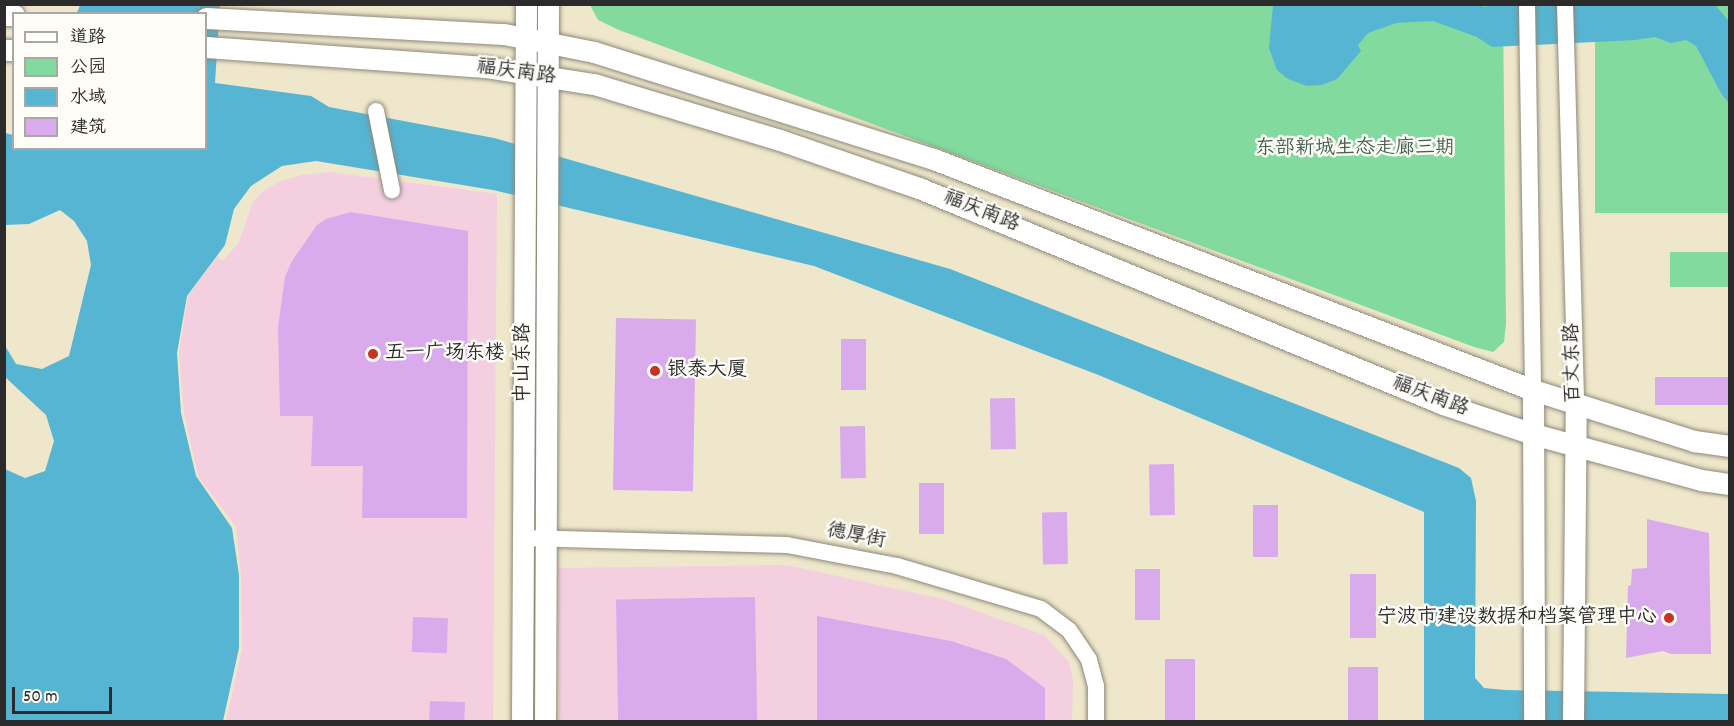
<!DOCTYPE html>
<meta charset="utf-8">
<style>
body{margin:0}
#map{position:relative;width:1734px;height:726px;overflow:hidden;background:#efe7cb;font-family:Dekko,"LXGW WenKai TC",sans-serif}
div>[style]{position:absolute}
.built>*{inset:0;background:#f3cfe0}
.green>*{inset:0;background:#82da9f;transform-origin:0 0}
.water>*{inset:0;background:#55b5d3}
.building>*{inset:0;background:#d9abed;transform-origin:0 0}
.roads{filter:drop-shadow(0 0 2px #8d897b) drop-shadow(0 0 2px #8d897b)}
.minor>*{height:16px;margin:-8px;padding:0 8px;transform-origin:8px;border-radius:8px;background:#fff}
.major>*{height:21px;margin:-10.5px;padding:0 10.5px;transform-origin:10.5px;border-radius:10.5px;background:#fff}
.dots>*{width:16px;height:16px;translate:-50% -50%;box-sizing:border-box;border:3px solid #fdfcf7;border-radius:50%}
span{translate:-50% -50%;white-space:nowrap;text-align:center;line-height:1.15;-webkit-text-stroke:5px #fdfcf7;paint-order:stroke}
.street-label{font-size:20px;color:#2b2b2b}
.park-label{font-size:20px;color:#45604e}
.poi-label{font-size:20px;color:#2b2b2b}
.left{translate:0 -50%;text-align:left}
.right{translate:-100% -50%;text-align:right}
.frame{position:absolute;inset:0;border:6px solid #2b2b2b;pointer-events:none}
.legend{position:absolute;left:12px;top:12px;width:195px;height:138px;box-sizing:border-box;background:#fdfcf7;border:2px solid #a9a8a5;margin:0;padding:8px 10px;list-style:none;font-size:18px;color:#2b2b2b}
.legend li{display:flex;align-items:center;gap:12px;height:30px}
.legend b{width:30px;border:2px solid #a9a8a5}
.scale{position:absolute;left:12px;top:687px;width:100px;height:27px;box-sizing:border-box;border:3px solid #2b2b2b;border-top:0;padding-left:8px;font-size:18px;line-height:21px;white-space:nowrap;color:#2b2b2b;-webkit-text-stroke:4px #fdfcf7;paint-order:stroke}
</style>
<div id="map">
<div class="built">
<div style="clip-path:polygon(329px 172px,497px 194px,493px 721px,226px 721px,242px 650px,241px 575px,236px 527px,198px 476px,184px 413px,179px 353px,188px 296px,217px 257px,223px 261px,239px 242px,253px 202px,263px 191px,281px 181px,302px 175px)"></div>
<div style="clip-path:polygon(786px 565px,943px 599px,1044px 635px,1069px 662px,1073px 681px,1072px 721px,559px 721px,558px 568px)"></div>
</div>
<div class="green">
<div style="clip-path:polygon(590px 5px,1503px 5px,1506px 324px,1504px 342px,1493px 352px,1474px 347px,619px 30px,598px 20px)"></div>
<div style="left:1595px;top:5px;width:134px;height:208px"></div>
<div style="left:1670px;top:252px;width:59px;height:35px"></div>
</div>
<div class="water">
<div style="clip-path:polygon(1473px 4px,1486px 7px,1489px 4px,1715px 5px,1729px 21px,1729px 103px,1722px 95px,1696px 46px,1686px 40px,1671px 43px,1655px 37px,1635px 40px,1492px 47px,1477px 37px,1433px 21px,1396px 23px,1368px 33px,1358px 45px,1361px 51px,1337px 79px,1322px 85px,1307px 86px,1288px 79px,1277px 70px,1269px 48px,1273px 5px)"></div>
<div style="clip-path:polygon(80px 5px,220px 5px,215px 83px,311px 96px,329px 107px,494px 138px,950px 269px,1459px 468px,1471px 478px,1476px 501px,1475px 678px,1484px 688px,1505px 690px,1729px 694px,1729px 721px,1424px 721px,1424px 512px,1101px 376px,814px 266px,493px 190px,316px 161px,282px 166px,251px 186px,234px 209px,225px 245px,187px 296px,177px 353px,181px 413px,196px 476px,232px 528px,239px 575px,239px 648px,223px 721px,5px 721px,5px 469px,25px 478px,45px 471px,54px 441px,46px 415px,5px 377px,4px 344px,16px 364px,42px 369px,69px 356px,91px 265px,87px 241px,74px 221px,60px 210px,29px 224px,5px 225px,5px 133px,13px 135px,14px 148px,206px 148px,206px 14px,77px 13px)"></div>
</div>
<div class="building">
<div style="clip-path:polygon(351px 212px,468px 231px,467px 518px,362px 518px,363px 466px,311px 466px,313px 416px,280px 416px,278px 327px,285px 277px,292px 261px,317px 225px,326px 219px)"></div>
<div style="left:616px;top:318px;width:80px;height:172px;rotate:1deg"></div>
<div style="left:841px;top:339px;width:25px;height:51px"></div>
<div style="left:1730px;top:377px;width:28px;height:75px;rotate:90deg"></div>
<div style="left:1015px;top:398px;width:51px;height:25px;rotate:89deg"></div>
<div style="left:865px;top:426px;width:52px;height:25px;rotate:89deg"></div>
<div style="left:1174px;top:464px;width:51px;height:25px;rotate:89deg"></div>
<div style="left:919px;top:483px;width:25px;height:51px"></div>
<div style="left:1253px;top:505px;width:25px;height:52px"></div>
<div style="left:1067px;top:512px;width:52px;height:25px;rotate:89deg"></div>
<div style="clip-path:polygon(1647px 519px,1709px 533px,1711px 654px,1671px 654px,1663px 651px,1626px 658px,1628px 586px,1631px 585px,1632px 569px,1647px 568px)"></div>
<div style="left:1135px;top:569px;width:25px;height:51px"></div>
<div style="left:1350px;top:574px;width:26px;height:64px"></div>
<div style="left:755px;top:597px;width:125px;height:139px;rotate:89deg"></div>
<div style="clip-path:polygon(817px 616px,951px 641px,1006px 659px,1045px 688px,1045px 722px,817px 722px)"></div>
<div style="left:413px;top:617px;width:35px;height:35px;rotate:2deg"></div>
<div style="left:1165px;top:659px;width:30px;height:63px"></div>
<div style="left:1348px;top:667px;width:30px;height:55px"></div>
<div style="left:430px;top:701px;width:35px;height:21px;rotate:2deg"></div>
</div>
<div class="roads">
<div class="minor">
<div style="left:1527px;top:4px;width:386px;rotate:89.1deg"></div>
<div style="left:1565px;top:4px;width:401px;rotate:88.4deg"></div>
<div style="left:376px;top:111px;width:81px;rotate:78.6deg"></div>
<div style="left:523px;top:538px;width:264px;rotate:1.5deg"></div>
<div style="left:787px;top:545px;width:112px;rotate:10.8deg"></div>
<div style="left:897px;top:566px;width:150px;rotate:16.6deg"></div>
<div style="left:1041px;top:609px;width:35px;rotate:37deg"></div>
<div style="left:1069px;top:630px;width:36px;rotate:56deg"></div>
<div style="left:1089px;top:660px;width:27px;rotate:75deg"></div>
<div style="left:1096px;top:686px;width:36px;rotate:90deg"></div>
</div>
<div class="major">
<div style="left:4px;top:15px;width:10px"></div>
<div style="left:206px;top:18px;width:298px;rotate:3.1deg"></div>
<div style="left:504px;top:34px;width:92px;rotate:11.3deg"></div>
<div style="left:594px;top:52px;width:359px;rotate:17.5deg"></div>
<div style="left:936px;top:160px;width:640px;rotate:21.07deg"></div>
<div style="left:1533px;top:390px;width:169px;rotate:17.6deg"></div>
<div style="left:1694px;top:441px;width:36px;rotate:8deg"></div>
<div style="left:206px;top:47px;width:280px;rotate:4.1deg"></div>
<div style="left:485px;top:67px;width:110px;rotate:8.9deg"></div>
<div style="left:594px;top:84px;width:194px;rotate:16.8deg"></div>
<div style="left:780px;top:140px;width:147px;rotate:19.1deg"></div>
<div style="left:919px;top:188px;width:567px;rotate:22.4deg"></div>
<div style="left:1443px;top:404px;width:95px;rotate:18.4deg"></div>
<div style="left:1533px;top:434px;width:174px;rotate:15.3deg"></div>
<div style="left:1701px;top:480px;width:29px;rotate:8deg"></div>
<div style="left:4px;top:50px;width:10px"></div>
<div style="left:1533px;top:390px;width:332px;rotate:89.8deg"></div>
<div style="left:522px;top:722px;width:718px;rotate:-89.68deg"></div>
<div style="left:545px;top:722px;width:718px;rotate:-89.76deg"></div>
<div style="left:1573px;top:722px;width:317px;rotate:-89.5deg"></div>
</div>
</div>
<div class="dots">
<div style="left:373px;top:354px;background:#c8321e"></div>
<div style="left:655px;top:371px;background:#c8321e"></div>
<div style="left:1669px;top:618px;background:#c8321e"></div>
</div>
<div class="street-label">
<span style="left:516px;top:73px;rotate:8deg">福庆南路</span>
<span style="left:981px;top:212px;rotate:22deg">福庆南路</span>
<span style="left:524px;top:363px;rotate:-90deg">中山东路</span>
<span style="left:1574px;top:363px;rotate:-91deg">百丈东路</span>
<span style="left:1430px;top:397px;rotate:21deg">福庆南路</span>
<span style="left:856px;top:537px;rotate:11deg">德厚街</span>
</div>
<div class="park-label">
<span style="left:1355px;top:149px">东部新城生态走廊三期</span>
</div>
<div class="poi-label">
<span class="left" style="left:385px;top:354px">五一广场东楼</span>
<span class="left" style="left:667px;top:371px">银泰大厦</span>
<span class="right" style="left:1657px;top:618px">宁波市建设数据和档案管理中心</span>
</div>
<div class="frame"></div>
<ul class="legend">
<li><b style="height:8px;background:#fff"></b>道路</li>
<li><b style="height:16px;background:#82da9f"></b>公园</li>
<li><b style="height:16px;background:#55b5d3"></b>水域</li>
<li><b style="height:16px;background:#d9abed"></b>建筑</li>
</ul>
<div class="scale">50 m</div>
</div>
